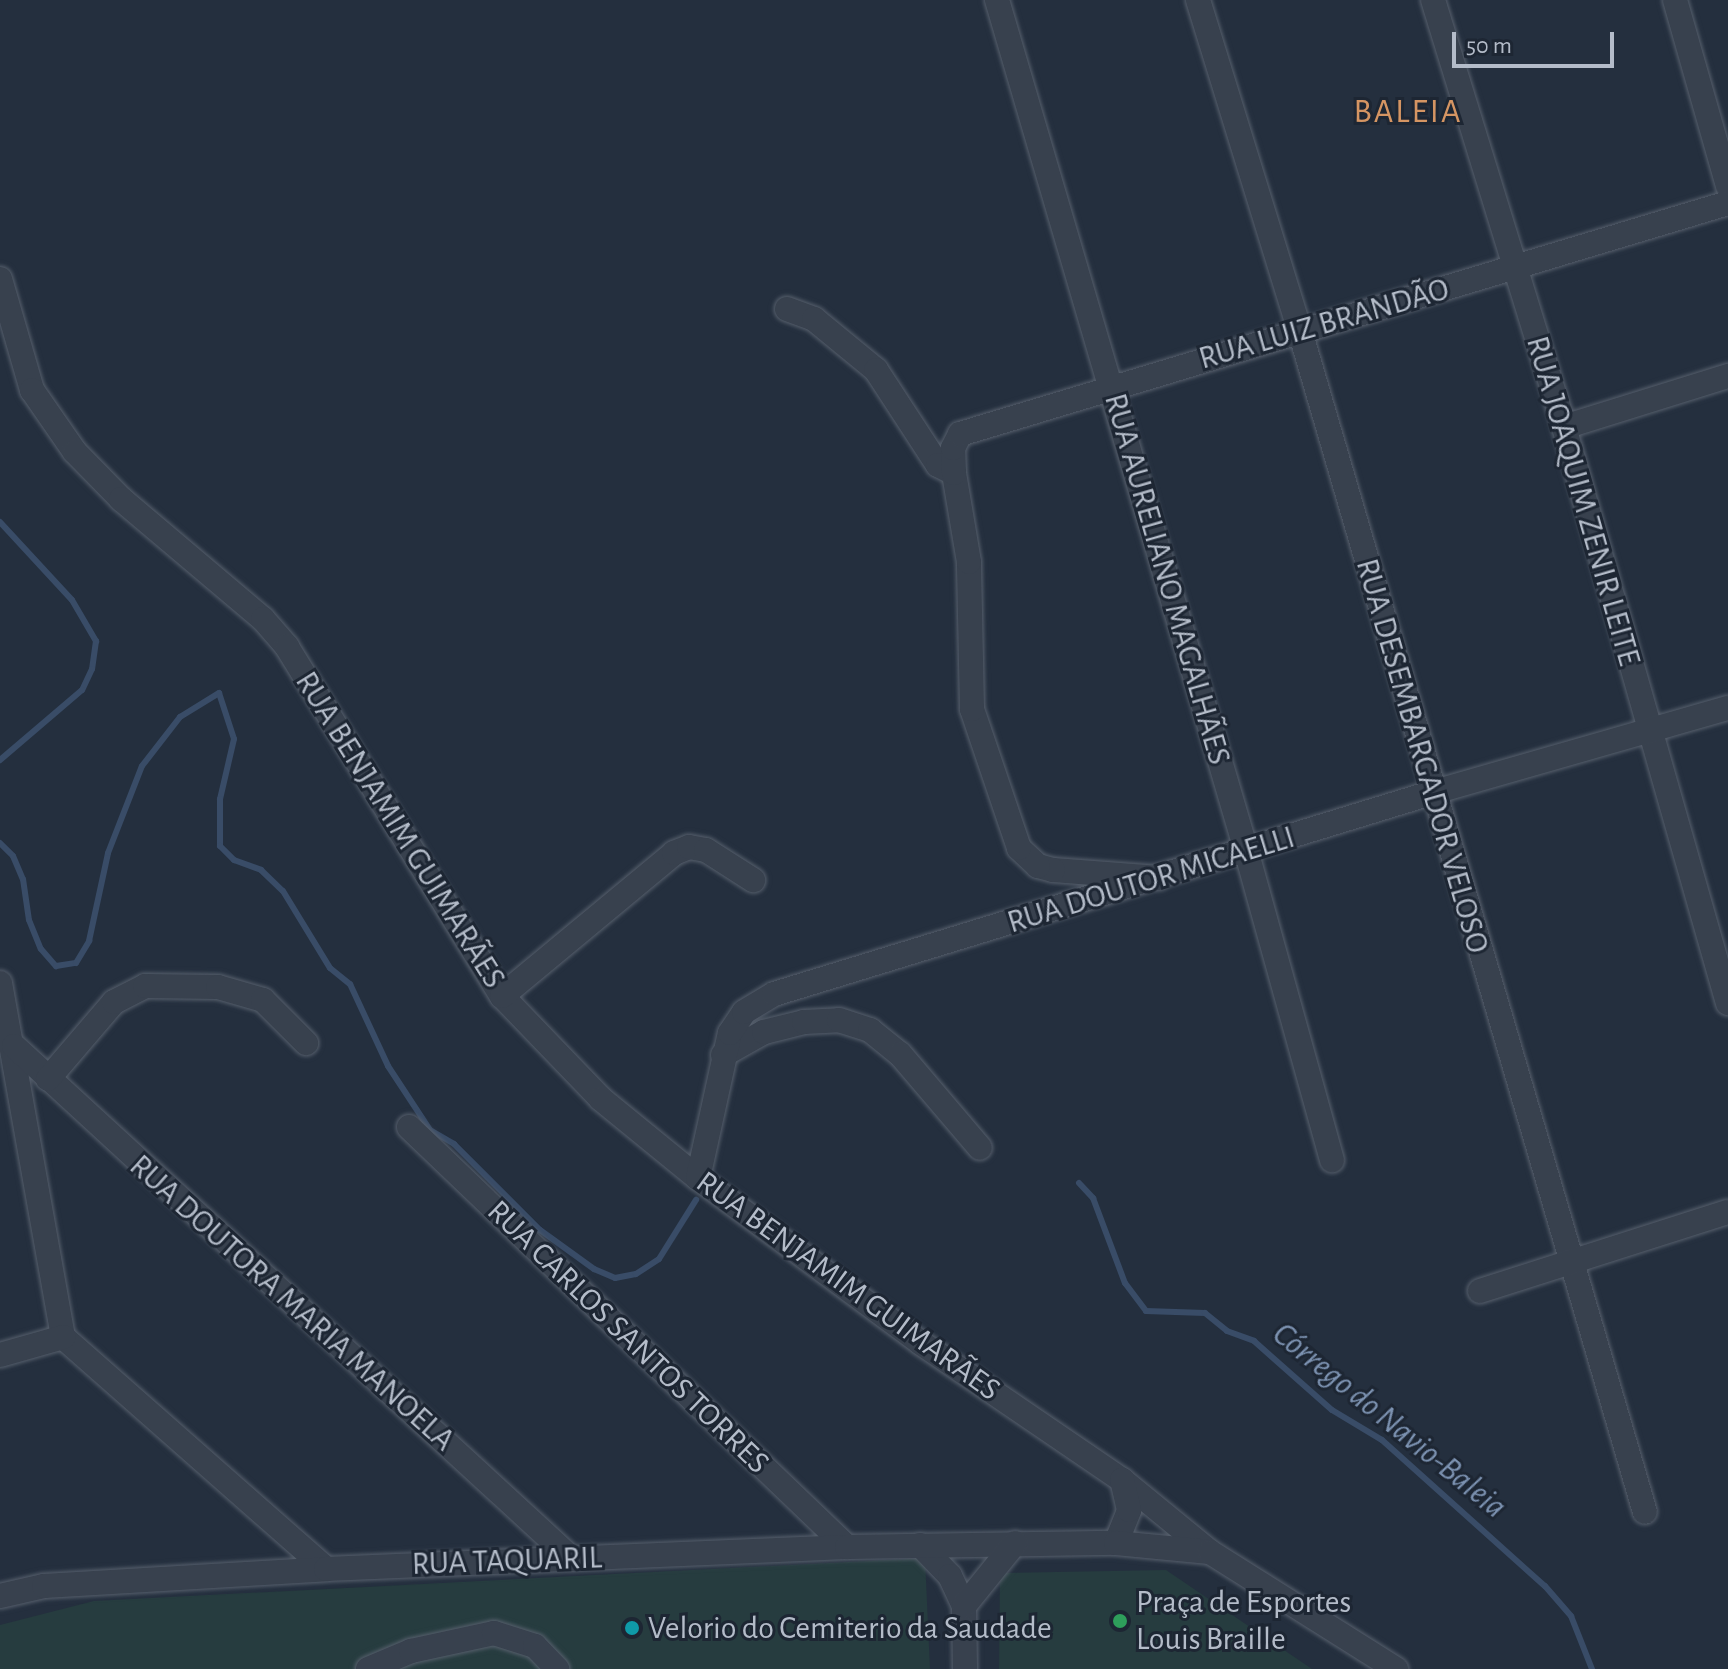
<!DOCTYPE html>
<meta charset="utf-8">
<style>
body{margin:0}
#map{position:relative;width:1728px;height:1669px;overflow:hidden;background:#242f3e;font-family:"Alegreya Sans",sans-serif}
div>[style]{position:absolute}
.green>*{inset:0;background:#263c3f}
.stream>*{height:6px;margin:-3px;padding:0 3px;transform-origin:3px;border-radius:3px;background:#394c67}
.roads{filter:drop-shadow(0 0 2px #565f6c) drop-shadow(0 0 2px #565f6c)}
.minor>*{height:24px;margin:-12px;padding:0 12px;transform-origin:12px;border-radius:12px;background:#38414e}
.dots>*{width:22px;height:22px;translate:-50% -50%;box-sizing:border-box;border:4px solid #1d2633;border-radius:50%}
span{translate:-50% -50%;white-space:nowrap;text-align:center;line-height:1.15;-webkit-text-stroke:6px #1d2633;paint-order:stroke}
.street-label{font-size:32px;color:#b4bcc9}
.poi-label{font-size:32px;color:#b4bcc9}
.left{translate:0 -50%;text-align:left}
.neighbourhood-label{font-size:34px;color:#d59563;letter-spacing:2px}
.water-label{font-size:34px;color:#7c92b1;font-style:italic}
.scale{position:absolute;left:1452px;top:32px;width:162px;height:36px;box-sizing:border-box;border:4px solid #b4bcc9;border-top:0;padding-left:10px;font-size:24px;line-height:28px;white-space:nowrap;color:#b4bcc9;-webkit-text-stroke:6px #1d2633;paint-order:stroke}
</style>
<div id="map">
<div class="green">
<div style="clip-path:polygon(925px 1558px,930px 1669px,0 1669px,0 1625px,94px 1601px)"></div>
<div style="clip-path:polygon(1166px 1570px,1312px 1669px,999px 1669px,1000px 1573px)"></div>
</div>
<div class="stream">
<div style="left:0;top:522px;width:106px;rotate:47.3deg"></div>
<div style="left:72px;top:600px;width:48px;rotate:59.7deg"></div>
<div style="left:96px;top:641px;width:28px;rotate:98deg"></div>
<div style="left:92px;top:669px;width:23px;rotate:115deg"></div>
<div style="left:82px;top:690px;width:108px;rotate:139.5deg"></div>
<div style="left:0;top:843px;width:18px;rotate:45deg"></div>
<div style="left:13px;top:856px;width:25px;rotate:67deg"></div>
<div style="left:23px;top:879px;width:41px;rotate:81.7deg"></div>
<div style="left:29px;top:920px;width:31px;rotate:68deg"></div>
<div style="left:41px;top:949px;width:23px;rotate:49deg"></div>
<div style="left:56px;top:966px;width:20px;rotate:-9deg"></div>
<div style="left:76px;top:963px;width:26px;rotate:-59deg"></div>
<div style="left:89px;top:941px;width:90px;rotate:-77.8deg"></div>
<div style="left:108px;top:853px;width:93px;rotate:-68.7deg"></div>
<div style="left:142px;top:766px;width:62px;rotate:-52.2deg"></div>
<div style="left:180px;top:717px;width:46px;rotate:-31.6deg"></div>
<div style="left:219px;top:693px;width:48px;rotate:71.9deg"></div>
<div style="left:234px;top:739px;width:62px;rotate:103.1deg"></div>
<div style="left:220px;top:799px;width:47px;rotate:90deg"></div>
<div style="left:220px;top:846px;width:20px;rotate:45deg"></div>
<div style="left:234px;top:860px;width:29px;rotate:20deg"></div>
<div style="left:261px;top:870px;width:30px;rotate:44deg"></div>
<div style="left:283px;top:891px;width:90px;rotate:58.6deg"></div>
<div style="left:330px;top:968px;width:26px;rotate:39deg"></div>
<div style="left:350px;top:984px;width:90px;rotate:65.1deg"></div>
<div style="left:388px;top:1066px;width:77px;rotate:56.7deg"></div>
<div style="left:430px;top:1130px;width:28px;rotate:30deg"></div>
<div style="left:454px;top:1144px;width:122px;rotate:45deg"></div>
<div style="left:540px;top:1230px;width:67px;rotate:35.8deg"></div>
<div style="left:594px;top:1269px;width:23px;rotate:23deg"></div>
<div style="left:615px;top:1278px;width:21px;rotate:-11deg"></div>
<div style="left:636px;top:1274px;width:27px;rotate:-33deg"></div>
<div style="left:659px;top:1259px;width:70px;rotate:-57.9deg"></div>
<div style="left:1079px;top:1183px;width:21px;rotate:47deg"></div>
<div style="left:1093px;top:1198px;width:91px;rotate:69.4deg"></div>
<div style="left:1125px;top:1283px;width:35px;rotate:53deg"></div>
<div style="left:1146px;top:1311px;width:59px;rotate:1.9deg"></div>
<div style="left:1205px;top:1313px;width:28px;rotate:39deg"></div>
<div style="left:1227px;top:1331px;width:29px;rotate:20deg"></div>
<div style="left:1254px;top:1341px;width:104px;rotate:41.5deg"></div>
<div style="left:1332px;top:1410px;width:58px;rotate:31deg"></div>
<div style="left:1382px;top:1440px;width:219px;rotate:41.9deg"></div>
<div style="left:1545px;top:1586px;width:40px;rotate:49deg"></div>
<div style="left:1571px;top:1616px;width:57px;rotate:68.4deg"></div>
</div>
<div class="roads">
<div class="minor">
<div style="left:997px;top:0;width:886px;rotate:73.67deg"></div>
<div style="left:1246px;top:850px;width:322px;rotate:74.5deg"></div>
<div style="left:1198px;top:0;width:346px;rotate:72.9deg"></div>
<div style="left:1300px;top:331px;width:1230px;rotate:73.72deg"></div>
<div style="left:1433px;top:0;width:447px;rotate:72.9deg"></div>
<div style="left:1564px;top:427px;width:599px;rotate:74.11deg"></div>
<div style="left:1675px;top:0;width:193px;rotate:74.1deg"></div>
<div style="left:0;top:279px;width:116px;rotate:73.9deg"></div>
<div style="left:32px;top:390px;width:75px;rotate:55.3deg"></div>
<div style="left:75px;top:452px;width:66px;rotate:45.6deg"></div>
<div style="left:121px;top:499px;width:186px;rotate:40.2deg"></div>
<div style="left:263px;top:619px;width:37px;rotate:49deg"></div>
<div style="left:287px;top:647px;width:410px;rotate:58.4deg"></div>
<div style="left:502px;top:996px;width:143px;rotate:46.1deg"></div>
<div style="left:601px;top:1099px;width:125px;rotate:39.2deg"></div>
<div style="left:698px;top:1178px;width:277px;rotate:36.5deg"></div>
<div style="left:921px;top:1343px;width:243px;rotate:34.3deg"></div>
<div style="left:1122px;top:1480px;width:114px;rotate:39.3deg"></div>
<div style="left:787px;top:309px;width:29px;rotate:20deg"></div>
<div style="left:814px;top:319px;width:80px;rotate:39.4deg"></div>
<div style="left:876px;top:370px;width:113px;rotate:56.9deg"></div>
<div style="left:938px;top:465px;width:18px;rotate:27deg"></div>
<div style="left:1564px;top:427px;width:172px;rotate:-17.3deg"></div>
<div style="left:1159px;top:878px;width:106px;rotate:-175.7deg"></div>
<div style="left:1053px;top:870px;width:16px;rotate:-165deg"></div>
<div style="left:1038px;top:866px;width:26px;rotate:-137deg"></div>
<div style="left:1019px;top:848px;width:147px;rotate:-108.7deg"></div>
<div style="left:972px;top:709px;width:147px;rotate:-91.2deg"></div>
<div style="left:969px;top:562px;width:90px;rotate:-99.6deg"></div>
<div style="left:954px;top:473px;width:25px;rotate:-92deg"></div>
<div style="left:953px;top:448px;width:16px;rotate:-63deg"></div>
<div style="left:960px;top:434px;width:802px;rotate:-16.74deg"></div>
<div style="left:0;top:983px;width:360px;rotate:79.9deg"></div>
<div style="left:63px;top:1337px;width:351px;rotate:41.4deg"></div>
<div style="left:502px;top:996px;width:224px;rotate:-39.7deg"></div>
<div style="left:674px;top:853px;width:16px;rotate:-22deg"></div>
<div style="left:689px;top:847px;width:17px;rotate:10deg"></div>
<div style="left:706px;top:850px;width:56px;rotate:32.6deg"></div>
<div style="left:14px;top:1046px;width:758px;rotate:42.59deg"></div>
<div style="left:723px;top:1055px;width:47px;rotate:-29.3deg"></div>
<div style="left:764px;top:1032px;width:41px;rotate:-14deg"></div>
<div style="left:804px;top:1022px;width:35px;rotate:-3deg"></div>
<div style="left:839px;top:1020px;width:33px;rotate:18deg"></div>
<div style="left:870px;top:1030px;width:38px;rotate:39deg"></div>
<div style="left:900px;top:1054px;width:123px;rotate:49.6deg"></div>
<div style="left:48px;top:1079px;width:101px;rotate:-49.4deg"></div>
<div style="left:114px;top:1002px;width:35px;rotate:-27deg"></div>
<div style="left:145px;top:986px;width:73px;rotate:0.8deg"></div>
<div style="left:218px;top:987px;width:47px;rotate:16.1deg"></div>
<div style="left:263px;top:1000px;width:61px;rotate:45deg"></div>
<div style="left:409px;top:1127px;width:607px;rotate:43.8deg"></div>
<div style="left:698px;top:1178px;width:148px;rotate:-77.6deg"></div>
<div style="left:730px;top:1033px;width:25px;rotate:-56deg"></div>
<div style="left:744px;top:1012px;width:35px;rotate:-31deg"></div>
<div style="left:774px;top:994px;width:687px;rotate:-17.01deg"></div>
<div style="left:1431px;top:793px;width:309px;rotate:-16deg"></div>
<div style="left:1480px;top:1291px;width:260px;rotate:-17.7deg"></div>
<div style="left:0;top:1355px;width:66px;rotate:-15.9deg"></div>
<div style="left:1116px;top:1543px;width:35px;rotate:-68deg"></div>
<div style="left:1129px;top:1510px;width:31px;rotate:-103deg"></div>
<div style="left:920px;top:1545px;width:43px;rotate:45.9deg"></div>
<div style="left:950px;top:1576px;width:33px;rotate:65deg"></div>
<div style="left:964px;top:1606px;width:63px;rotate:89.1deg"></div>
<div style="left:0;top:1596px;width:45px;rotate:-12.8deg"></div>
<div style="left:44px;top:1586px;width:283px;rotate:-3.4deg"></div>
<div style="left:326px;top:1569px;width:521px;rotate:-2.42deg"></div>
<div style="left:847px;top:1547px;width:269px;rotate:-0.9deg"></div>
<div style="left:1116px;top:1543px;width:94px;rotate:5.5deg"></div>
<div style="left:1210px;top:1552px;width:220px;rotate:32.2deg"></div>
<div style="left:964px;top:1606px;width:81px;rotate:-51deg"></div>
<div style="left:368px;top:1669px;width:47px;rotate:-22.7deg"></div>
<div style="left:411px;top:1651px;width:85px;rotate:-12.2deg"></div>
<div style="left:494px;top:1633px;width:43px;rotate:17.6deg"></div>
<div style="left:535px;top:1646px;width:32px;rotate:46deg"></div>
</div>
</div>
<div class="dots">
<div style="left:1120px;top:1621px;background:#2e9e5b"></div>
<div style="left:632px;top:1628px;background:#0f9aa8"></div>
</div>
<div class="street-label">
<span style="left:1324px;top:324px;rotate:-16deg">RUA LUIZ BRANDÃO</span>
<span style="left:1583px;top:501px;rotate:74deg">RUA JOAQUIM ZENIR LEITE</span>
<span style="left:1167px;top:579px;rotate:74deg">RUA AURELIANO MAGALHÃES</span>
<span style="left:1422px;top:756px;rotate:74deg">RUA DESEMBARGADOR VELOSO</span>
<span style="left:400px;top:830px;rotate:58deg">RUA BENJAMIM GUIMARÃES</span>
<span style="left:1151px;top:880px;rotate:-17deg">RUA DOUTOR MICAELLI</span>
<span style="left:848px;top:1286px;rotate:36deg">RUA BENJAMIM GUIMARÃES</span>
<span style="left:292px;top:1303px;rotate:42deg">RUA DOUTORA MARIA MANOELA</span>
<span style="left:628px;top:1337px;rotate:44deg">RUA CARLOS SANTOS TORRES</span>
<span style="left:507px;top:1561px;rotate:-2deg">RUA TAQUARIL</span>
</div>
<div class="poi-label">
<span class="left" style="left:1136px;top:1621px">Praça de Esportes<br>Louis Braille</span>
<span class="left" style="left:648px;top:1628px">Velorio do Cemiterio da Saudade</span>
</div>
<div class="neighbourhood-label">
<span style="left:1408px;top:113px">BALEIA</span>
</div>
<div class="water-label">
<span style="left:1389px;top:1421px;rotate:39deg">Córrego do Navio-Baleia</span>
</div>
<div class="scale">50 m</div>
</div>
